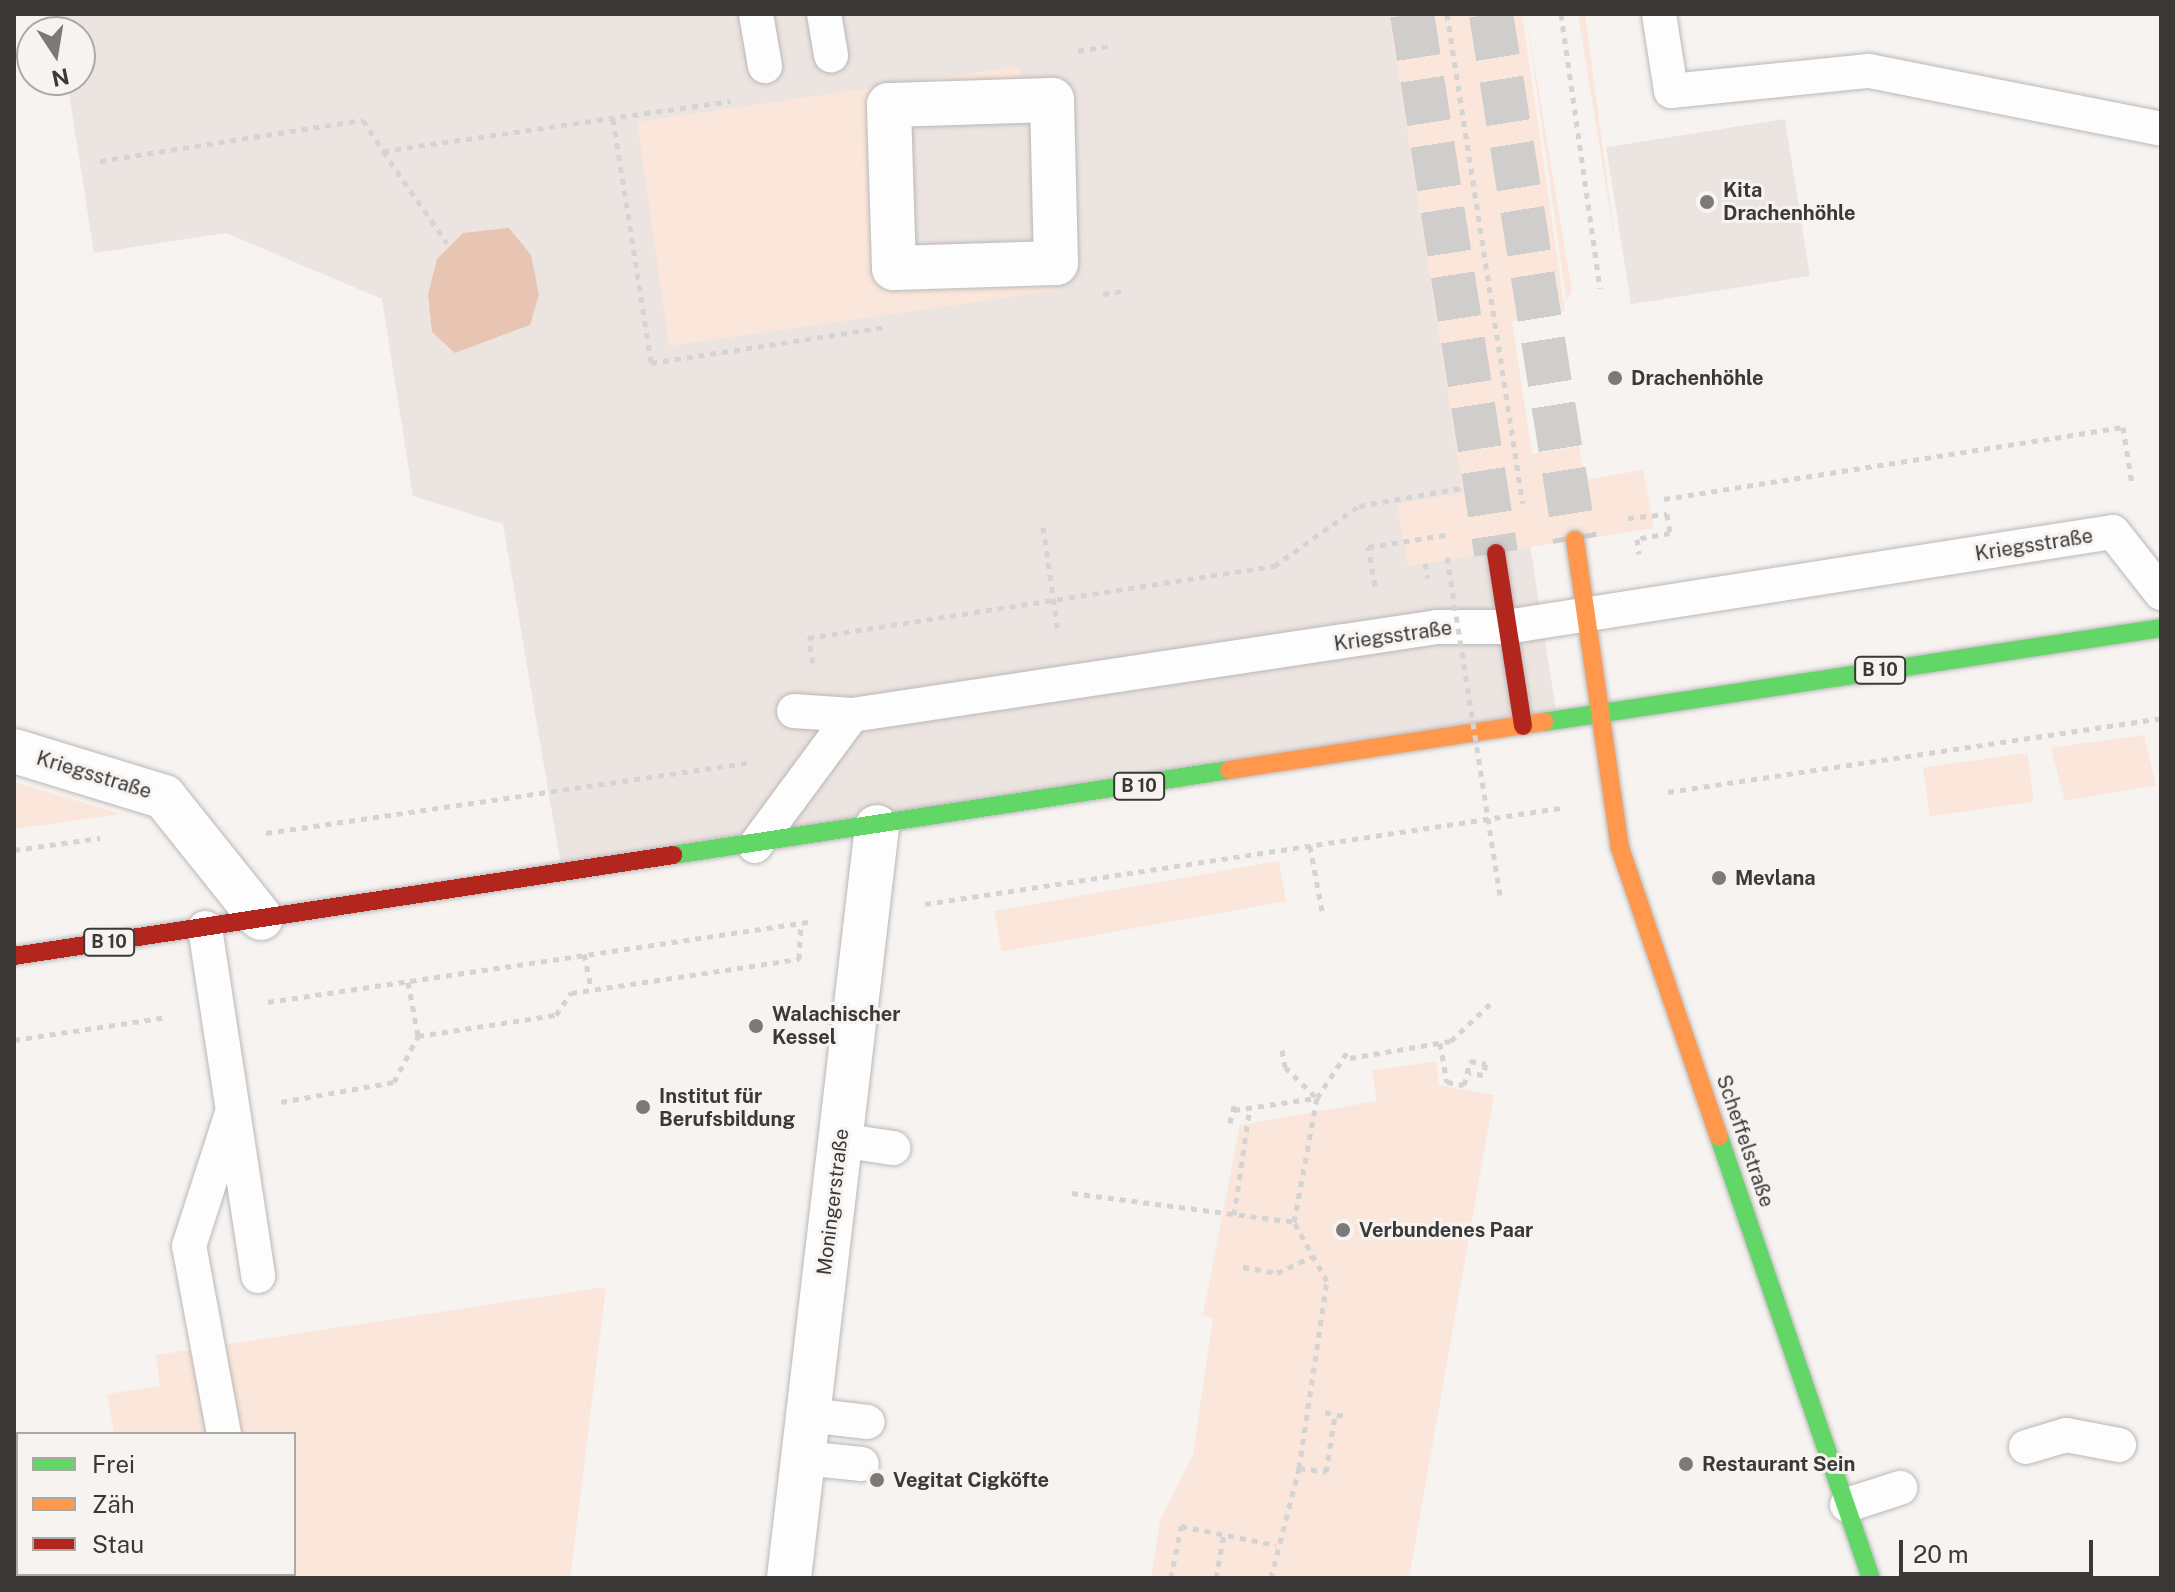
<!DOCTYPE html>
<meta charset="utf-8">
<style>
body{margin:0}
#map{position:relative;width:2175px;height:1592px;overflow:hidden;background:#f6f3f1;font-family:"Public Sans",sans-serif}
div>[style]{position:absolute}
.built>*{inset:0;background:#ece4e0;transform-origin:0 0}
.green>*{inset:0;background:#fae6da;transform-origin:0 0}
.water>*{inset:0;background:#e7c5b2}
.secondary-tunnel>*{height:44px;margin-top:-22px;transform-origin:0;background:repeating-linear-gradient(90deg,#d0cecc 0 44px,transparent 0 66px)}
.path>*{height:5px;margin-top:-2.5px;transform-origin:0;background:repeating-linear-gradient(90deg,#d5d4d4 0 6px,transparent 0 12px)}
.roads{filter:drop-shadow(0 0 2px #bab8b7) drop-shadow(0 0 2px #bab8b7)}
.lane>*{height:34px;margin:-17px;padding:0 17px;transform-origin:17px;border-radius:17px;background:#fefdfd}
.street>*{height:44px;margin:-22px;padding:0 22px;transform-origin:22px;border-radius:22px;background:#fefdfd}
.fast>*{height:18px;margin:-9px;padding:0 9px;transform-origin:9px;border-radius:9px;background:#63d668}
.slow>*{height:18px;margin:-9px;padding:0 9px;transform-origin:9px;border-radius:9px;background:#ff974d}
.jam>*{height:18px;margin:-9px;padding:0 9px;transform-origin:9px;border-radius:9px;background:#b3261e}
.path-bridge>*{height:5px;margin-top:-2.5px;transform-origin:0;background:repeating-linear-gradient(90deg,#d5d4d4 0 6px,transparent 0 12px)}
.dots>*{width:22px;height:22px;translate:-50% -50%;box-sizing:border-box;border:4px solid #f7f3f0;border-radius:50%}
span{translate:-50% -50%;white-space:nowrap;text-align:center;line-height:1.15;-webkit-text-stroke:6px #f7f3f0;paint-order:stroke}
.shield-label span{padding:2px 6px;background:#f7f3f0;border:2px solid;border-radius:6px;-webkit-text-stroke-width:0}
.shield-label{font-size:18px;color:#3a3938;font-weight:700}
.poi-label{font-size:20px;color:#3a3938;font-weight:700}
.left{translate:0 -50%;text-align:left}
.street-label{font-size:20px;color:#3a3938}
.frame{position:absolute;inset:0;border:16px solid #3a3938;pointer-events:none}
.legend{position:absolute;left:16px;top:1432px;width:280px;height:144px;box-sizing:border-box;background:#f7f3f0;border:2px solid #aba9a6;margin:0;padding:10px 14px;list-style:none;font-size:24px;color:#3a3938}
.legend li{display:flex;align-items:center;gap:16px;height:40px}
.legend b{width:40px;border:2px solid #aba9a6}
.north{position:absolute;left:16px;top:16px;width:80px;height:80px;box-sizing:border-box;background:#f7f3f0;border:2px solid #aba9a6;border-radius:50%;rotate:168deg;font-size:22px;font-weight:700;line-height:32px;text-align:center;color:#3a3938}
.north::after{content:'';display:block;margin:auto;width:28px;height:36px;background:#7c7a79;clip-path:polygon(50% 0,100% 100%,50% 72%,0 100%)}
.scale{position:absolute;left:1899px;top:1540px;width:194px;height:36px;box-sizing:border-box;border:4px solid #3a3938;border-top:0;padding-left:10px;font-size:24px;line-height:28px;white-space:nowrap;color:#3a3938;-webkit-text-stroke:6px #f7f3f0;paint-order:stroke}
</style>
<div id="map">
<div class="built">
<div style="clip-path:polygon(57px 14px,1446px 14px,1556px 710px,561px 866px,503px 524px,413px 496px,382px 299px,226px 233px,94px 253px,67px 80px,80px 80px,80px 32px,59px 32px)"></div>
<div style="left:1785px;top:119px;width:159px;height:181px;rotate:81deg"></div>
</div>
<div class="green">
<div style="clip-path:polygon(1389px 14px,1522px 14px,1565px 311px,1512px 321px,1532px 454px,1579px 446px,1585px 480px,1643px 470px,1654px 528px,1408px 566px,1397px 504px,1463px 493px)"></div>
<div style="clip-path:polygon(1526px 14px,1572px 292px,1566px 299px)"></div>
<div style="clip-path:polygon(1578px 14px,1585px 14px,1617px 255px)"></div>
<div style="clip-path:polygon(1019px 66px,1024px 101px,890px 105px,894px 267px,1048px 264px,1053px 291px,669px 346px,637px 122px)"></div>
<div style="clip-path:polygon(2144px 735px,2156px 785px,2065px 801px,2051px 748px)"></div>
<div style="left:2027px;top:753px;width:49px;height:105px;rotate:82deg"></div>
<div style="clip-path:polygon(14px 782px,121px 814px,14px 829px)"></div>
<div style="left:1279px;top:861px;width:41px;height:289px;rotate:80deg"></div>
<div style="clip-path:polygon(1436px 1061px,1439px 1085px,1494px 1095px,1409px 1578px,1151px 1578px,1160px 1521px,1193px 1455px,1213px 1318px,1203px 1315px,1240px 1125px,1377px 1101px,1372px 1071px)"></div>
<div style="clip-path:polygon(606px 1287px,570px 1578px,90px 1578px,294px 1574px,294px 1434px,114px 1434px,107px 1394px,160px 1386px,156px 1355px)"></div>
</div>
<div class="water">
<div style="clip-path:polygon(509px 228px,531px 255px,539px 295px,530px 325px,455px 353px,432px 332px,428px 295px,437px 259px,463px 233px)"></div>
</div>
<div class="secondary-tunnel">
<div style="left:1412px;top:14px;width:546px;rotate:81.14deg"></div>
<div style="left:1491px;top:14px;width:533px;rotate:80.93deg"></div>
</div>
<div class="path">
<div style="left:1447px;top:14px;width:495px;rotate:81.2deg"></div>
<div style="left:1561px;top:14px;width:277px;rotate:81.9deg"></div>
<div style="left:1078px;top:51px;width:31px;rotate:-9deg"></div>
<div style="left:613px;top:119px;width:247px;rotate:81.1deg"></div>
<div style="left:651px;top:363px;width:239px;rotate:-8.7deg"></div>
<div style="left:383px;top:151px;width:112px;rotate:55.2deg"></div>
<div style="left:100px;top:161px;width:266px;rotate:-8.9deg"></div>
<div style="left:363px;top:120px;width:37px;rotate:57deg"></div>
<div style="left:383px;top:151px;width:351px;rotate:-8.2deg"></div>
<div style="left:1103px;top:294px;width:22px;rotate:-8deg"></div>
<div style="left:1664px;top:499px;width:465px;rotate:-8.9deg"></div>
<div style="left:2123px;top:427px;width:58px;rotate:81deg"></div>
<div style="left:1628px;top:518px;width:39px;rotate:-6deg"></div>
<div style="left:1667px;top:514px;width:19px;rotate:81deg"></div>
<div style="left:1670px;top:533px;width:34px;rotate:170deg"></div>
<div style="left:1637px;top:539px;width:15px;rotate:82deg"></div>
<div style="left:1043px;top:527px;width:105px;rotate:81.8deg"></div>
<div style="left:1425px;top:563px;width:15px;rotate:79deg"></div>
<div style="left:1375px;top:586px;width:40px;rotate:-100deg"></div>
<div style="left:1368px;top:547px;width:78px;rotate:-8.9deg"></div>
<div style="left:813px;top:663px;width:25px;rotate:-101deg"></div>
<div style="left:808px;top:638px;width:472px;rotate:-8.8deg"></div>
<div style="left:1274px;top:566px;width:104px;rotate:-35.2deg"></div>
<div style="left:1359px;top:506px;width:104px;rotate:-10deg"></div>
<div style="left:1668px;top:792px;width:499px;rotate:-8.5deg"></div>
<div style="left:266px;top:833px;width:490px;rotate:-8.3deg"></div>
<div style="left:1310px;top:846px;width:71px;rotate:79.5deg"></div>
<div style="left:14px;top:850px;width:87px;rotate:-7.9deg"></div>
<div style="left:925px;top:904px;width:642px;rotate:-8.6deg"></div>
<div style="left:584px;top:954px;width:35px;rotate:78deg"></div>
<div style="left:408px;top:982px;width:55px;rotate:79.5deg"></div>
<div style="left:268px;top:1002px;width:546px;rotate:-8.43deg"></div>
<div style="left:14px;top:1040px;width:155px;rotate:-8.5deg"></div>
<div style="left:1440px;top:1043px;width:40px;rotate:80deg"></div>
<div style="left:1447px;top:1082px;width:17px;rotate:10deg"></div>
<div style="left:1464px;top:1085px;width:25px;rotate:-76deg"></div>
<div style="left:1470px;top:1061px;width:16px;rotate:11deg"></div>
<div style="left:1486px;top:1064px;width:11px;rotate:105deg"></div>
<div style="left:1483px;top:1075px;width:14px;rotate:-172deg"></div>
<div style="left:1282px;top:1050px;width:17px;rotate:80deg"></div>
<div style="left:1285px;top:1067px;width:43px;rotate:44.1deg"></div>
<div style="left:1350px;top:1058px;width:102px;rotate:-9.6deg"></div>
<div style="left:1451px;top:1041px;width:54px;rotate:-43.5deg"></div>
<div style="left:281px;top:1102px;width:115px;rotate:-10deg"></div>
<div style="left:394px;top:1082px;width:52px;rotate:-62.4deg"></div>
<div style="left:418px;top:1036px;width:140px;rotate:-8.7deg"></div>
<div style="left:556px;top:1015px;width:27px;rotate:-56deg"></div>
<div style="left:571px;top:993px;width:231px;rotate:-8.5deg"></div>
<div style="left:799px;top:959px;width:36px;rotate:-87deg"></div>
<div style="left:1234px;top:1110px;width:83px;rotate:-8.3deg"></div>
<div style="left:1230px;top:1123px;width:22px;rotate:-77deg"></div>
<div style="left:1072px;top:1193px;width:224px;rotate:7.4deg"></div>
<div style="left:1234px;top:1215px;width:109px;rotate:-81.6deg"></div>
<div style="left:1243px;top:1267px;width:35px;rotate:10deg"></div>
<div style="left:1277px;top:1273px;width:38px;rotate:-25deg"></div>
<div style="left:1325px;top:1412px;width:19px;rotate:12deg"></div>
<div style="left:1299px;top:1468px;width:27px;rotate:8deg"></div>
<div style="left:1326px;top:1472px;width:58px;rotate:-81deg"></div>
<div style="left:1171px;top:1578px;width:53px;rotate:-79.1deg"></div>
<div style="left:1181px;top:1526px;width:97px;rotate:11.3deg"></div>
<div style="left:1216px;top:1578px;width:45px;rotate:-79.7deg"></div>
<div style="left:1271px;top:1578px;width:114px;rotate:-75.7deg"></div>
<div style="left:1299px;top:1468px;width:189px;rotate:-81.5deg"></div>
<div style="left:1327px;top:1281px;width:68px;rotate:-119.2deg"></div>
<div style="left:1294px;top:1222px;width:126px;rotate:-79.5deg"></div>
<div style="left:1317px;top:1098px;width:56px;rotate:-56.6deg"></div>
</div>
<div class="roads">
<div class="lane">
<div style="left:756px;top:14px;width:53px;rotate:80.2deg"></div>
<div style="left:824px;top:14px;width:42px;rotate:80.3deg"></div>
<div style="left:1659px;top:14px;width:78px;rotate:81.1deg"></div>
<div style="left:1671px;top:91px;width:199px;rotate:-5.8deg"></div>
<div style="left:1869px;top:71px;width:298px;rotate:11.2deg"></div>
<div style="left:794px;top:711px;width:58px;rotate:3.9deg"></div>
<div style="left:755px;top:846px;width:163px;rotate:-53.5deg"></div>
<div style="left:852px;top:715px;width:592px;rotate:-8.55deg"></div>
<div style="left:1437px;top:627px;width:69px"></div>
<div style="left:1506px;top:627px;width:614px;rotate:-8.9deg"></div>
<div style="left:2113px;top:532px;width:78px;rotate:51.8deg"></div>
<div style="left:205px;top:928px;width:352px;rotate:81.3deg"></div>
<div style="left:840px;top:1140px;width:54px;rotate:8.6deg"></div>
<div style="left:808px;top:1415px;width:60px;rotate:6.7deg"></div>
<div style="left:224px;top:1434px;width:191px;rotate:-100.5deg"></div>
<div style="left:189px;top:1246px;width:137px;rotate:-72.1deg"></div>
<div style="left:2026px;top:1447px;width:42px;rotate:-16.7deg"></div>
<div style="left:2066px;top:1435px;width:54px;rotate:10.7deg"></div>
<div style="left:803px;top:1458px;width:59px;rotate:5.8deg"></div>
<div style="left:1847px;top:1505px;width:56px;rotate:-17.8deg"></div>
<div style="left:241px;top:1574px;width:4px;rotate:90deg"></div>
</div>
<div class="street">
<div style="left:1052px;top:100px;width:163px;rotate:88.6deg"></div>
<div style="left:1056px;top:263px;width:162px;rotate:178.2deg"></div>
<div style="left:894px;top:268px;width:163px;rotate:-91.8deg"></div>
<div style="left:889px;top:105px;width:163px;rotate:-1.8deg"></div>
<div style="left:14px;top:751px;width:157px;rotate:17deg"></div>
<div style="left:164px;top:797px;width:155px;rotate:51.3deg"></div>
<div style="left:789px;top:1578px;width:756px;rotate:-83.32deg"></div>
</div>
<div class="fast">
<div style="left:1544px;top:722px;width:624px;rotate:-8.66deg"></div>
<div style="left:673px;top:855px;width:562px;rotate:-8.69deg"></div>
<div style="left:1719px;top:1137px;width:466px;rotate:71deg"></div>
</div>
<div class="slow">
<div style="left:1575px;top:540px;width:311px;rotate:81.7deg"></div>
<div style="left:1620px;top:848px;width:305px;rotate:71.1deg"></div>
<div style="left:1229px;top:770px;width:319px;rotate:-8.7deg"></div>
</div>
<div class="jam">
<div style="left:1496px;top:553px;width:175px;rotate:81.1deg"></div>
<div style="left:14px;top:956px;width:667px;rotate:-8.71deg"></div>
</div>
</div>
<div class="path-bridge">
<div style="left:1447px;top:557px;width:344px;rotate:81.1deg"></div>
</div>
<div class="dots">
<div style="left:1707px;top:202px;background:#7c7a79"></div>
<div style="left:1615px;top:378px;background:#7c7a79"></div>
<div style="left:1719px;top:878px;background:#7c7a79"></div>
<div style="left:756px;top:1026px;background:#7c7a79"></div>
<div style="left:643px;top:1107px;background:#7c7a79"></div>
<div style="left:1343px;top:1230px;background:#7c7a79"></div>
<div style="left:1686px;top:1464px;background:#7c7a79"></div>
<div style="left:877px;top:1480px;background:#7c7a79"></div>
</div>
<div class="shield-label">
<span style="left:1880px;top:670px">B 10</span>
<span style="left:1139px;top:786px">B 10</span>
<span style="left:109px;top:942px">B 10</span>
</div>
<div class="poi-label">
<span class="left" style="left:1723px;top:202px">Kita<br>Drachenhöhle</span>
<span class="left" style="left:1631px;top:378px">Drachenhöhle</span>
<span class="left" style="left:1735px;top:878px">Mevlana</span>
<span class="left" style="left:772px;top:1026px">Walachischer<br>Kessel</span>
<span class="left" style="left:659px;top:1108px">Institut für<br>Berufsbildung</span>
<span class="left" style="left:1359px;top:1230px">Verbundenes Paar</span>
<span class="left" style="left:1702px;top:1464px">Restaurant Sein</span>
<span class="left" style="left:893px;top:1480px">Vegitat Cigköfte</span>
</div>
<div class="street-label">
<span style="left:2034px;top:545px;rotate:-9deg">Kriegsstraße</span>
<span style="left:1393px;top:636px;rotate:-8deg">Kriegsstraße</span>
<span style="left:94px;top:775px;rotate:17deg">Kriegsstraße</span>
<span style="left:1745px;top:1141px;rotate:71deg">Scheffelstraße</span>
<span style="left:833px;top:1202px;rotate:-83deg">Moningerstraße</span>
</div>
<div class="frame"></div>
<ul class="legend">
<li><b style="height:10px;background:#63d668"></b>Frei</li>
<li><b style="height:10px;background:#ff974d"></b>Zäh</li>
<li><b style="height:10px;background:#b3261e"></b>Stau</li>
</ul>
<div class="north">N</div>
<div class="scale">20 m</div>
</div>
